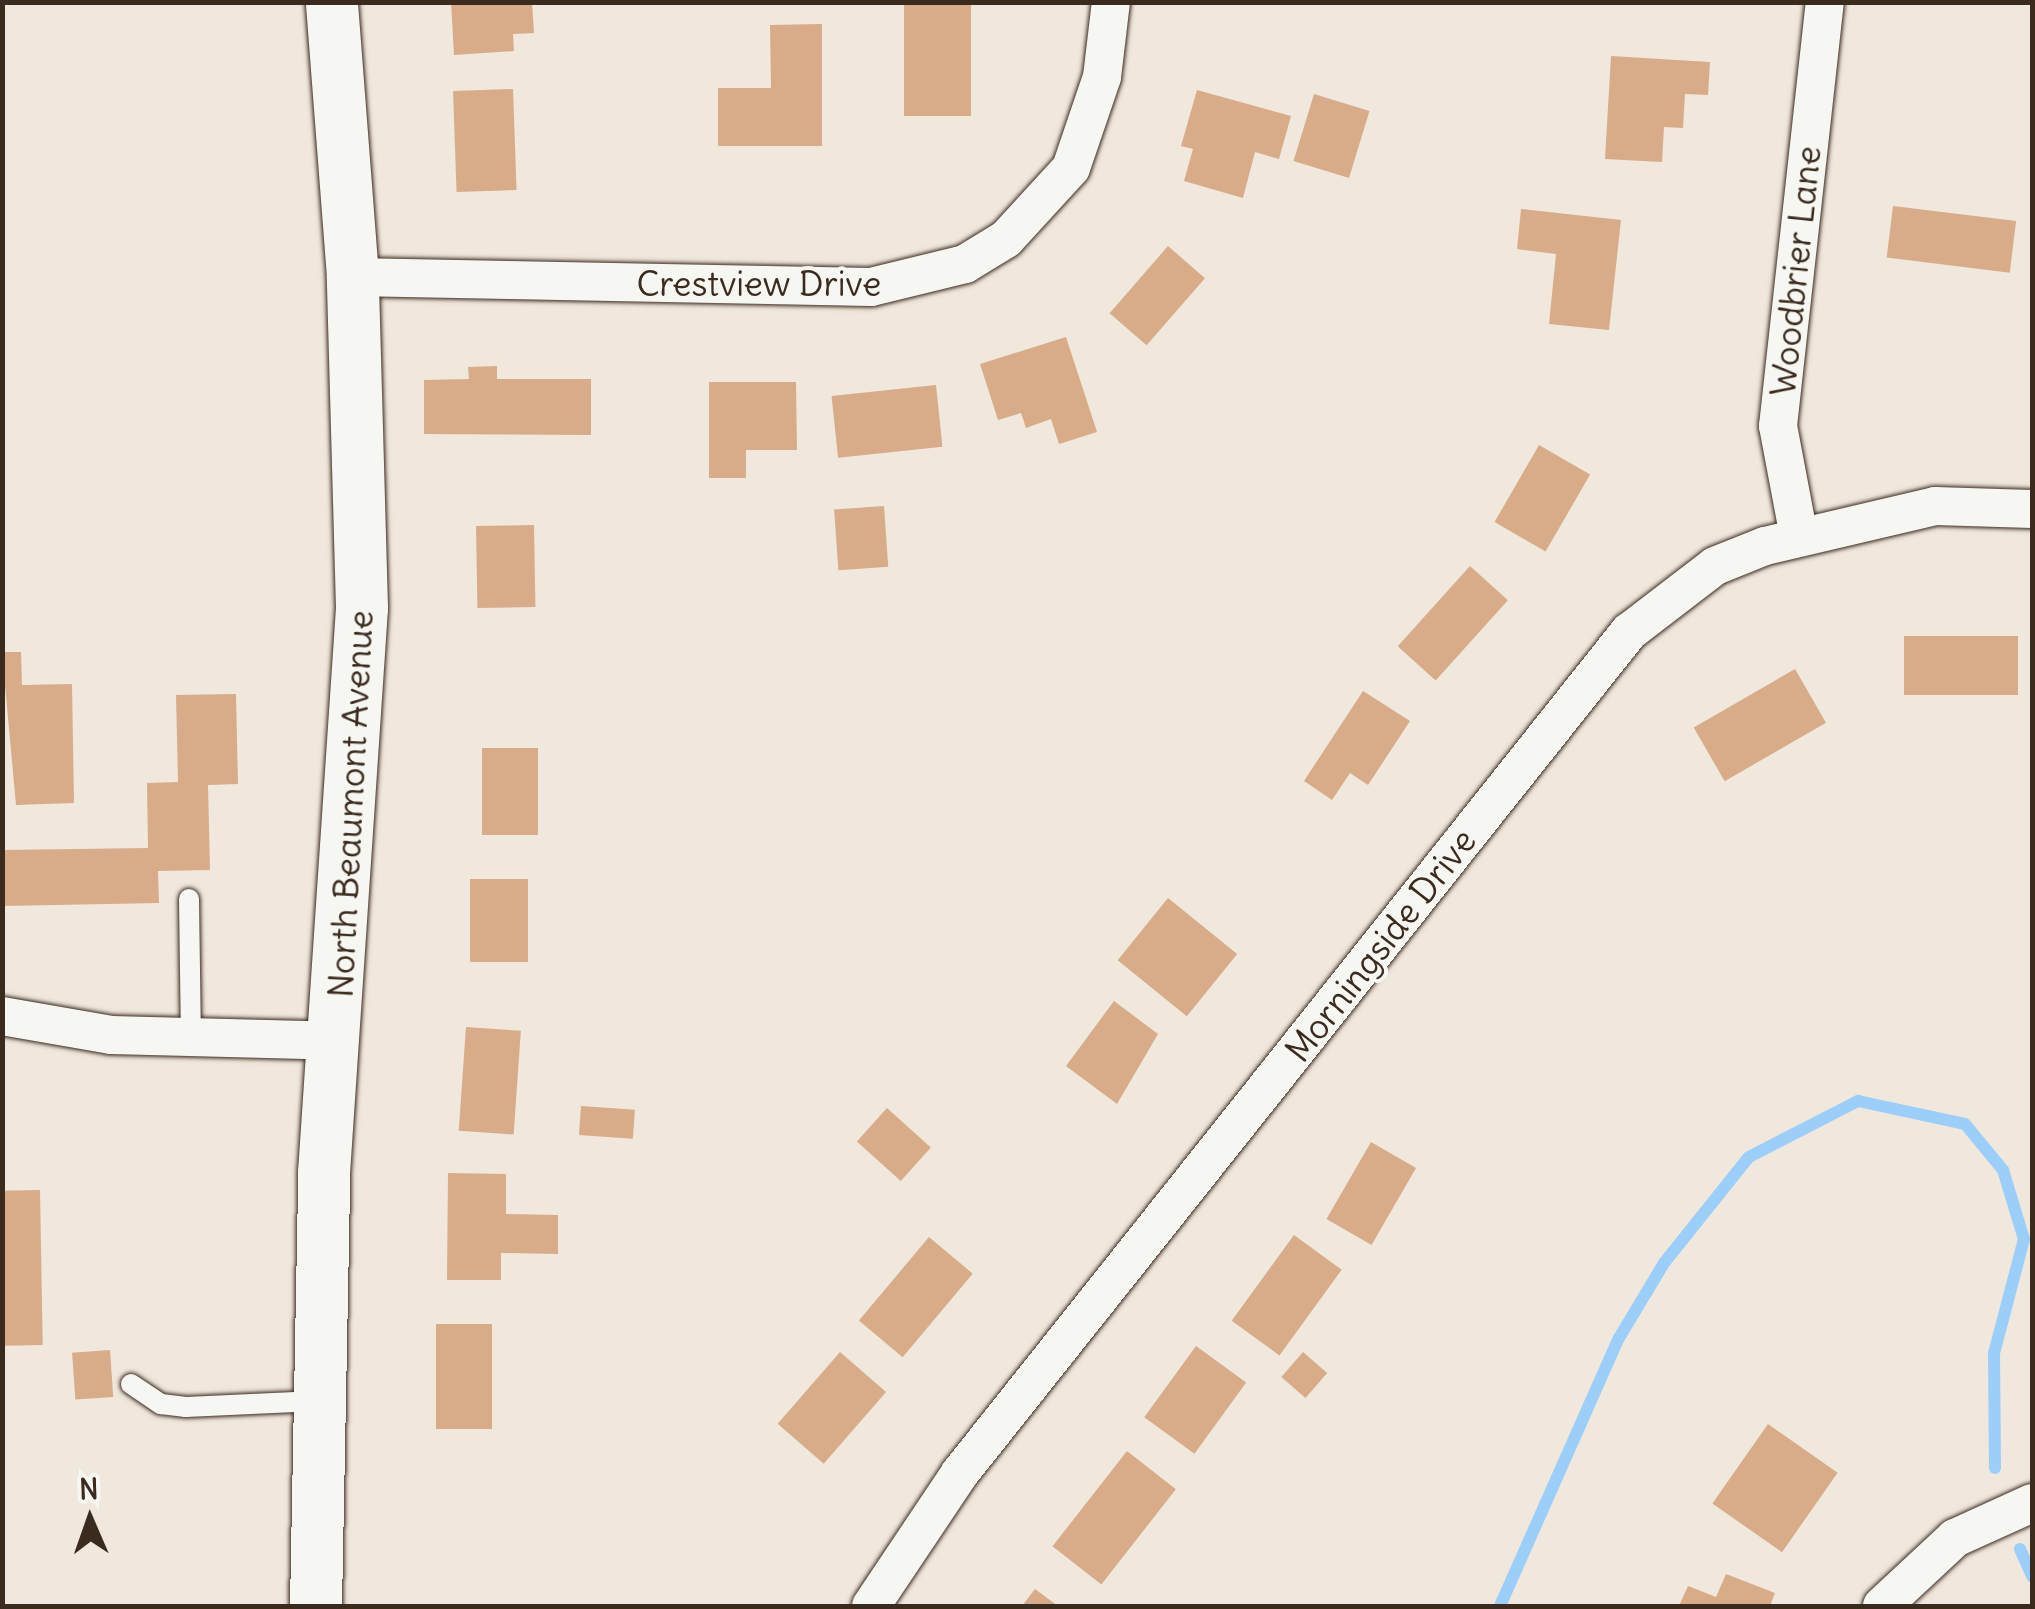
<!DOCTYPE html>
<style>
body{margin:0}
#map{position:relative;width:2035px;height:1609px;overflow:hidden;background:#f0e7dd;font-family:Delius,sans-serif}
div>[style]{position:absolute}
.stream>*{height:12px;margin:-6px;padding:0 6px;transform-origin:6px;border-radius:6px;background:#9bcef8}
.building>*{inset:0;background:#d8ac89;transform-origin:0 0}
.roads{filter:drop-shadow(0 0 2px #3b2a1e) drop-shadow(0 0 2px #3b2a1e)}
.lane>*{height:20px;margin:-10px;padding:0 10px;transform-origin:10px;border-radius:10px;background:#f6f6f2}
.street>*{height:38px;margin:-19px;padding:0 19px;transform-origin:19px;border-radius:19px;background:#f6f6f2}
.secondary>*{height:52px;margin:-26px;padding:0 26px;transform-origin:26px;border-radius:26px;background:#f6f6f2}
span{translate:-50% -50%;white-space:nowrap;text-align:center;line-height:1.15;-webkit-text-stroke:8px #f6f6f2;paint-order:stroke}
.street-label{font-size:35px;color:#3b2a1e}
.frame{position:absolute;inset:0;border:5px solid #3b2a1e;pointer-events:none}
.north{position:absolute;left:40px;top:1469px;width:100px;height:100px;-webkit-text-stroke:8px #f6f6f2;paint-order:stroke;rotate:358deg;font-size:28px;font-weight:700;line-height:40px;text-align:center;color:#3b2a1e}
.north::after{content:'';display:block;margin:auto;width:35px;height:45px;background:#3b2a1e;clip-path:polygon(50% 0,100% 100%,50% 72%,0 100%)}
</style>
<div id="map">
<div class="stream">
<div style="left:2020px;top:1549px;width:30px;rotate:66deg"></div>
<div style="left:1500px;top:1606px;width:293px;rotate:-66.1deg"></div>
<div style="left:1619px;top:1338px;width:87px;rotate:-59deg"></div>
<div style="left:1664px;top:1263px;width:136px;rotate:-51.3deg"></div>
<div style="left:1749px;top:1157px;width:123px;rotate:-27.2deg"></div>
<div style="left:1858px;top:1101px;width:109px;rotate:12.1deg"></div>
<div style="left:1965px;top:1124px;width:60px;rotate:50.4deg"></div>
<div style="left:2003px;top:1170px;width:72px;rotate:73.1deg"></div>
<div style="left:2024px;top:1239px;width:118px;rotate:104.7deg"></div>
<div style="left:1994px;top:1353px;width:115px;rotate:89.5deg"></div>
</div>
<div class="building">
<div style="clip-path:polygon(451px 2px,532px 2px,534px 33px,513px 34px,514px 51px,454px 55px)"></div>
<div style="left:904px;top:2px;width:67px;height:114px"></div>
<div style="clip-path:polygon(822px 24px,822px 146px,718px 146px,718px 88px,771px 88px,770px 25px)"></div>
<div style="clip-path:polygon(1611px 56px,1710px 62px,1708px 95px,1685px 94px,1683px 128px,1664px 127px,1662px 162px,1605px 159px)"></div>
<div style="left:513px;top:89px;width:101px;height:60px;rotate:88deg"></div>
<div style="clip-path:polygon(1197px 90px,1291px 116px,1279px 159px,1255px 152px,1243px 198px,1184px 181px,1193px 149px,1181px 146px)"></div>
<div style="left:1314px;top:94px;width:58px;height:70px;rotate:17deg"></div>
<div style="left:1893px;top:206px;width:124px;height:52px;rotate:7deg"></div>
<div style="clip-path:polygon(1521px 209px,1621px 220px,1609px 330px,1549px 324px,1556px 254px,1517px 249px)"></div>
<div style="left:1168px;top:246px;width:49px;height:89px;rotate:41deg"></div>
<div style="clip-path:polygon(1066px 337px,1097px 432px,1059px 444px,1051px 419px,1026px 428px,1021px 413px,998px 420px,980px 364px)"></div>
<div style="clip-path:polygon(497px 366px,497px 379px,591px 379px,591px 435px,424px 434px,424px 380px,469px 379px,468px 367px)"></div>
<div style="clip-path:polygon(709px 382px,796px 382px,797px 450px,746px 450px,746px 478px,709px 478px)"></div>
<div style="left:936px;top:385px;width:62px;height:105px;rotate:84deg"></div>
<div style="left:1539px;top:445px;width:59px;height:89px;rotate:30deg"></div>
<div style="left:884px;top:506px;width:61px;height:50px;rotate:86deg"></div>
<div style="left:534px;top:525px;width:82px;height:58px;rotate:89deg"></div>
<div style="left:1470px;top:566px;width:51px;height:108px;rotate:42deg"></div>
<div style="left:2018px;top:636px;width:59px;height:114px;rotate:90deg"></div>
<div style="clip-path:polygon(2px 652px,21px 652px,22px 685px,72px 684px,74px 803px,16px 805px)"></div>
<div style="left:1795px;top:669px;width:62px;height:117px;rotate:60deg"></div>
<div style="clip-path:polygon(1363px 691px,1410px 721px,1368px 785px,1350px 773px,1332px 800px,1304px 781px)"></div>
<div style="clip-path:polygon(236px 694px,238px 784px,208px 785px,210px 870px,158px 871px,159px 903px,2px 906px,2px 850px,148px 848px,147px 783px,178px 782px,176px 695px)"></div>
<div style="left:482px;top:748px;width:56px;height:87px"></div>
<div style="left:470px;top:879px;width:58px;height:83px"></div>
<div style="left:1168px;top:898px;width:89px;height:80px;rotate:39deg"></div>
<div style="clip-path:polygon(1114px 1001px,1158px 1034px,1117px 1104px,1066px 1066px)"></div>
<div style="left:466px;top:1027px;width:55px;height:104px;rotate:4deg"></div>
<div style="left:581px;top:1106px;width:54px;height:29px;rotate:4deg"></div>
<div style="left:887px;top:1108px;width:59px;height:45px;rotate:42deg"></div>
<div style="left:1371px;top:1142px;width:52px;height:89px;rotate:30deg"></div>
<div style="clip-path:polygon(448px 1173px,506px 1174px,506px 1214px,558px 1215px,558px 1254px,501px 1253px,501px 1280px,447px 1280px)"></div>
<div style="left:40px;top:1190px;width:155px;height:38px;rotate:89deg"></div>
<div style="left:1294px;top:1235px;width:59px;height:106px;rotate:36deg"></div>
<div style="left:929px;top:1237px;width:57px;height:109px;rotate:40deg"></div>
<div style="left:436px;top:1324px;width:56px;height:105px"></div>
<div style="left:1196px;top:1346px;width:62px;height:88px;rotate:36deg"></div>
<div style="left:110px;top:1350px;width:47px;height:38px;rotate:86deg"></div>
<div style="left:840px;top:1352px;width:61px;height:95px;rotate:41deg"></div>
<div style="left:1303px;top:1352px;width:32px;height:33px;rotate:41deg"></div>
<div style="left:1768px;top:1424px;width:85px;height:97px;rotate:35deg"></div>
<div style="left:1127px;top:1451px;width:62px;height:121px;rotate:38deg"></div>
<div style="clip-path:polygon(1726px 1574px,1775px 1593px,1770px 1606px,1679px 1606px,1688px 1586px,1716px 1597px)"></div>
<div style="clip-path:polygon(1035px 1589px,1058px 1606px,1022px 1606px)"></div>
</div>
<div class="roads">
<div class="lane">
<div style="left:189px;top:899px;width:138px;rotate:89.2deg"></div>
<div style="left:131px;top:1384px;width:36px;rotate:34deg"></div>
<div style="left:161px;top:1404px;width:25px;rotate:7deg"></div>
<div style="left:186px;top:1407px;width:131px;rotate:-2.6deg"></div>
</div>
<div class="street">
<div style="left:353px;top:277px;width:518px;rotate:1.11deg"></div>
<div style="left:871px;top:287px;width:97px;rotate:-13.7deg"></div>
<div style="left:965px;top:264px;width:48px;rotate:-31.4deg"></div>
<div style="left:1006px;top:239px;width:96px;rotate:-47.5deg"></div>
<div style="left:1071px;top:168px;width:96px;rotate:-71.2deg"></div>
<div style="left:1102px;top:77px;width:76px;rotate:-83.2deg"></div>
<div style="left:1799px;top:537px;width:113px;rotate:-100.7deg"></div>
<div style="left:1778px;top:426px;width:427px;rotate:-83.7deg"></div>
<div style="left:2px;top:1016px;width:111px;rotate:9.9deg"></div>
<div style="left:111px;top:1035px;width:224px;rotate:1.5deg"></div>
<div style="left:871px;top:1606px;width:160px;rotate:-56.2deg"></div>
<div style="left:960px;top:1473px;width:1075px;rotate:-51.5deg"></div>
<div style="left:1629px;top:632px;width:108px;rotate:-37.5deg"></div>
<div style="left:1715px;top:566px;width:54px;rotate:-21.8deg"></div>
<div style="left:1765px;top:546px;width:175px;rotate:-13.2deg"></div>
<div style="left:1935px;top:506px;width:97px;rotate:1.8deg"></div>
<div style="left:1882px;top:1606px;width:100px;rotate:-43deg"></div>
<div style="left:1955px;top:1538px;width:85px;rotate:-24.4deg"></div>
</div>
<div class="secondary">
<div style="left:316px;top:1606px;width:433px;rotate:-88.9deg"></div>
<div style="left:324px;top:1173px;width:566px;rotate:-86.15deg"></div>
<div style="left:362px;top:608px;width:331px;rotate:-91.6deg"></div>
<div style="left:353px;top:277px;width:276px;rotate:-94.4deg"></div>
</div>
</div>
<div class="street-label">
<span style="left:1795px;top:271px;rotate:-84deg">Woodbrier Lane</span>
<span style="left:759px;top:283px">Crestview Drive</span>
<span style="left:350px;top:804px;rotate:-87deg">North Beaumont Avenue</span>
<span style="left:1380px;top:945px;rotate:-52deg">Morningside Drive</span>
</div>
<div class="frame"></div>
<div class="north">N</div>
</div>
